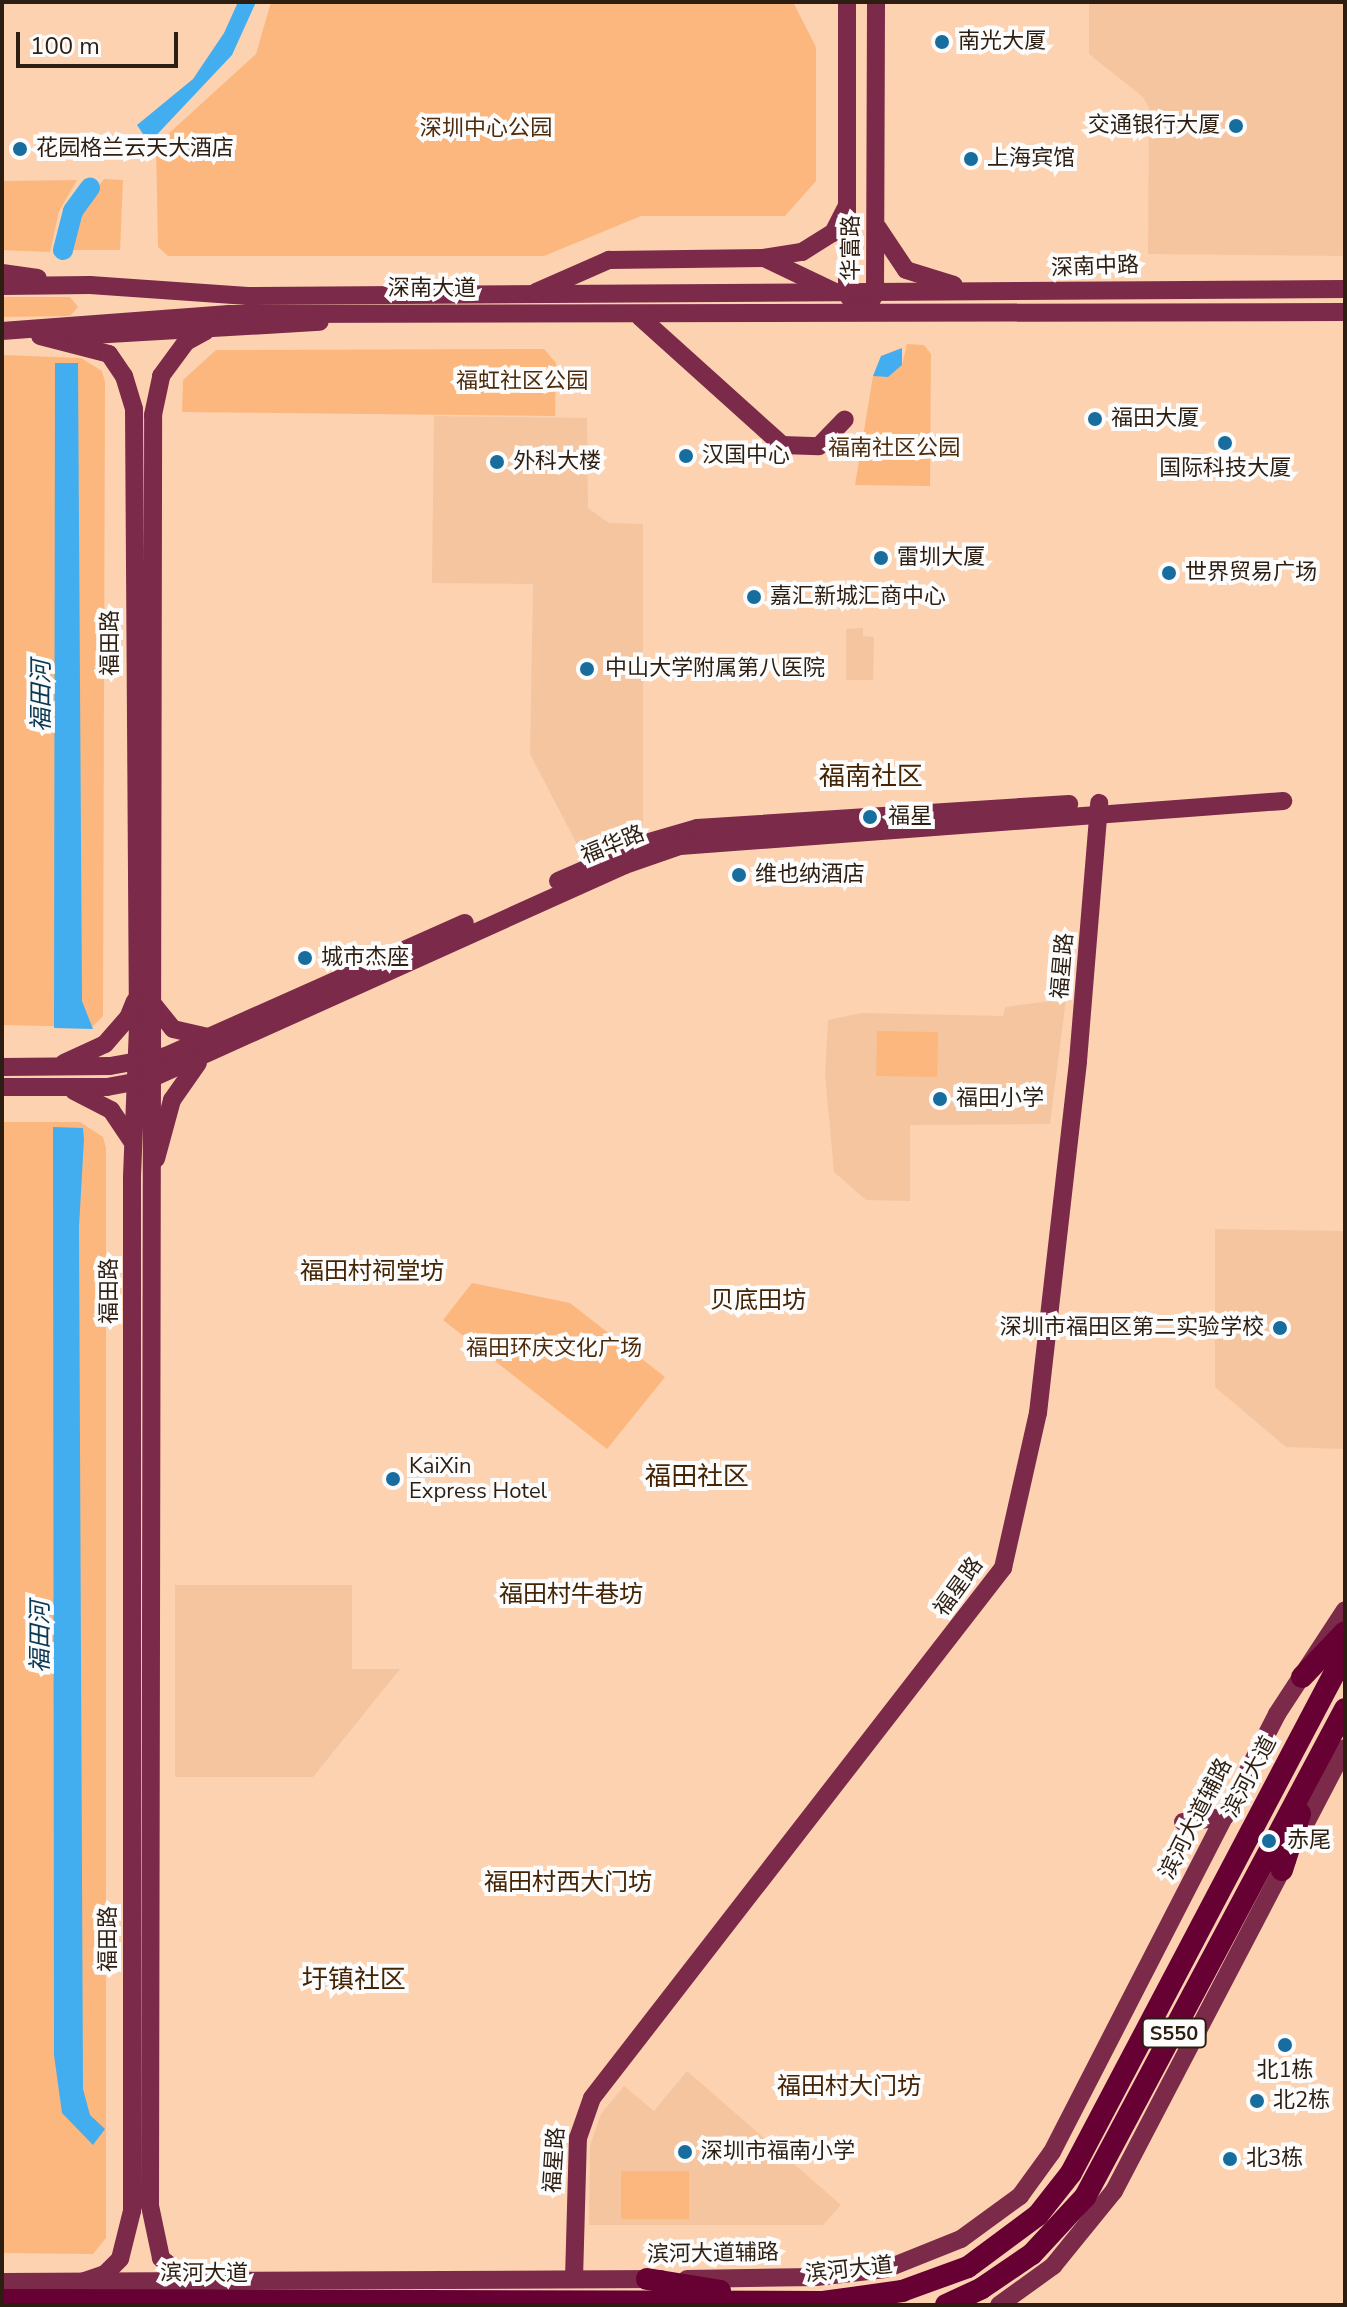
<!DOCTYPE html>
<meta charset="utf-8">
<style>
body{margin:0}
#map{position:relative;width:1347px;height:2307px;overflow:hidden;background:#fcd2b1;font-family:"Nunito Sans","Noto Sans SC",sans-serif}
div>[style]{position:absolute}
.built>*{inset:0;background:#f5c5a0}
.green>*{inset:0;background:#fcb77e;transform-origin:0 0}
.water>*{inset:0;background:#42aef0}
.river>*{height:20px;margin:-10px;padding:0 10px;transform-origin:10px;border-radius:10px;background:#42aef0}
.major>*{height:18px;margin:-9px;padding:0 9px;transform-origin:9px;border-radius:9px;background:#7b2a49}
.highway>*{height:22px;margin:-11px;padding:0 11px;transform-origin:11px;border-radius:11px;background:#670033}
.dots>*{width:22px;height:22px;translate:-50% -50%;box-sizing:border-box;border:4px solid #fcfcfc;border-radius:50%}
span{translate:-50% -50%;white-space:nowrap;text-align:center;line-height:1.15;-webkit-text-stroke:8px #fcfcfc;paint-order:stroke}
.shield-label span{padding:2px 6px;background:#fcfcfc;border:2px solid;border-radius:6px;-webkit-text-stroke-width:0}
.shield-label{font-size:20px;color:#2d1e11;font-weight:700}
.poi-label{font-size:22px;color:#2d1e11}
.left{translate:0 -50%;text-align:left}
.right{translate:-100% -50%;text-align:right}
.park-label{font-size:22px;color:#4d2b0b}
.street-label{font-size:22px;color:#2d1e11}
.water-label{font-size:24px;color:#0a3852;font-style:italic}
.neighbourhood-label{font-size:24px;color:#442405}
.quarter-label{font-size:26px;color:#442405}
.frame{position:absolute;inset:0;border:4px solid #2d1e11;pointer-events:none}
.scale{position:absolute;left:16px;top:32px;width:162px;height:36px;box-sizing:border-box;border:4px solid #2d1e11;border-top:0;padding-left:10px;font-size:24px;line-height:28px;white-space:nowrap;color:#2d1e11;-webkit-text-stroke:6px #fcfcfc;paint-order:stroke}
</style>
<div id="map">
<div class="built">
<div style="clip-path:polygon(1089px 2px,1345px 2px,1345px 256px,1148px 254px,1149px 108px,1143px 97px,1089px 54px)"></div>
<div style="clip-path:polygon(434px 416px,587px 418px,588px 508px,609px 523px,643px 524px,643px 826px,580px 850px,530px 754px,533px 584px,432px 583px)"></div>
<div style="clip-path:polygon(863px 628px,863px 636px,874px 637px,873px 680px,846px 680px,846px 629px)"></div>
<div style="clip-path:polygon(1066px 999px,1050px 1124px,910px 1125px,910px 1201px,866px 1200px,834px 1172px,825px 1074px,828px 1020px,862px 1013px,1003px 1016px,1005px 1007px)"></div>
<div style="clip-path:polygon(1215px 1229px,1345px 1231px,1345px 1449px,1286px 1447px,1215px 1387px)"></div>
<div style="clip-path:polygon(175px 1585px,352px 1585px,352px 1669px,400px 1669px,313px 1777px,175px 1777px)"></div>
<div style="clip-path:polygon(687px 2071px,841px 2205px,823px 2225px,589px 2225px,590px 2146px,601px 2114px,624px 2086px,654px 2111px)"></div>
</div>
<div class="green">
<div style="clip-path:polygon(271px 2px,793px 2px,816px 47px,816px 181px,785px 216px,641px 216px,544px 256px,168px 256px,158px 247px,156px 145px,256px 54px)"></div>
<div style="clip-path:polygon(104px 179px,123px 180px,120px 250px,70px 250px,80px 209px)"></div>
<div style="clip-path:polygon(77px 180px,59px 211px,50px 252px,2px 250px,2px 181px)"></div>
<div style="clip-path:polygon(2px 297px,70px 297px,78px 307px,70px 316px,2px 317px)"></div>
<div style="clip-path:polygon(907px 344px,924px 345px,931px 354px,930px 486px,855px 485px,873px 376px,888px 376px,902px 365px)"></div>
<div style="clip-path:polygon(544px 349px,556px 363px,555px 416px,182px 412px,183px 380px,216px 350px)"></div>
<div style="clip-path:polygon(2px 355px,81px 358px,102px 371px,105px 382px,103px 1016px,92px 1027px,2px 1025px)"></div>
<div style="left:877px;top:1031px;width:61px;height:45px;rotate:1deg"></div>
<div style="clip-path:polygon(2px 1122px,80px 1122px,103px 1137px,106px 1148px,106px 2238px,93px 2254px,2px 2253px)"></div>
<div style="clip-path:polygon(472px 1283px,570px 1303px,665px 1377px,607px 1449px,443px 1320px)"></div>
<div style="left:621px;top:2171px;width:68px;height:48px"></div>
</div>
<div class="water">
<div style="clip-path:polygon(238px 2px,256px 2px,232px 55px,149px 143px,137px 125px,193px 79px,224px 33px)"></div>
<div style="clip-path:polygon(902px 348px,902px 365px,888px 377px,873px 376px,881px 356px)"></div>
<div style="clip-path:polygon(55px 363px,78px 363px,82px 1001px,93px 1029px,54px 1028px)"></div>
<div style="clip-path:polygon(53px 1127px,83px 1128px,84px 1139px,79px 1227px,83px 2089px,90px 2115px,105px 2129px,93px 2145px,62px 2113px,54px 2055px)"></div>
</div>
<div class="river">
<div style="left:63px;top:250px;width:40px;rotate:-75.6deg"></div>
<div style="left:73px;top:211px;width:29px;rotate:-54deg"></div>
</div>
<div class="major">
<div style="left:847px;top:2px;width:292px;rotate:90deg"></div>
<div style="left:847px;top:294px;width:12px;rotate:55deg"></div>
<div style="left:878px;top:228px;width:50px;rotate:56.3deg"></div>
<div style="left:906px;top:270px;width:50px;rotate:17.4deg"></div>
<div style="left:766px;top:259px;width:74px;rotate:25.5deg"></div>
<div style="left:2px;top:273px;width:36px;rotate:8deg"></div>
<div style="left:2px;top:286px;width:88px;rotate:-0.7deg"></div>
<div style="left:90px;top:285px;width:158px;rotate:4deg"></div>
<div style="left:248px;top:296px;width:1097px;rotate:-0.37deg"></div>
<div style="left:536px;top:292px;width:80px;rotate:-23.7deg"></div>
<div style="left:609px;top:260px;width:154px;rotate:-0.7deg"></div>
<div style="left:763px;top:258px;width:39px;rotate:-9deg"></div>
<div style="left:802px;top:252px;width:36px;rotate:-32deg"></div>
<div style="left:833px;top:233px;width:30px;rotate:-63deg"></div>
<div style="left:870px;top:303px;width:10px;rotate:-61deg"></div>
<div style="left:875px;top:294px;width:292px;rotate:-89.8deg"></div>
<div style="left:640px;top:317px;width:191px;rotate:42deg"></div>
<div style="left:782px;top:445px;width:37px;rotate:2deg"></div>
<div style="left:819px;top:446px;width:37px;rotate:-46deg"></div>
<div style="left:2px;top:331px;width:228px;rotate:-4.3deg"></div>
<div style="left:229px;top:314px;width:1116px;rotate:-0.1deg"></div>
<div style="left:40px;top:336px;width:71px;rotate:14.6deg"></div>
<div style="left:109px;top:354px;width:27px;rotate:56deg"></div>
<div style="left:124px;top:376px;width:34px;rotate:73deg"></div>
<div style="left:134px;top:409px;width:618px;rotate:89.63deg"></div>
<div style="left:138px;top:1027px;width:151px;rotate:92.3deg"></div>
<div style="left:132px;top:1178px;width:1033px;rotate:90deg"></div>
<div style="left:132px;top:2211px;width:49px;rotate:104deg"></div>
<div style="left:120px;top:2259px;width:21px;rotate:135deg"></div>
<div style="left:105px;top:2274px;width:24px;rotate:161deg"></div>
<div style="left:74px;top:336px;width:246px;rotate:-3.3deg"></div>
<div style="left:558px;top:881px;width:96px;rotate:-23.4deg"></div>
<div style="left:646px;top:843px;width:53px;rotate:-16.4deg"></div>
<div style="left:697px;top:828px;width:373px;rotate:-3.7deg"></div>
<div style="left:152px;top:1003px;width:33px;rotate:51deg"></div>
<div style="left:173px;top:1029px;width:36px;rotate:13deg"></div>
<div style="left:64px;top:1063px;width:45px;rotate:-24.9deg"></div>
<div style="left:105px;top:1044px;width:35px;rotate:-49deg"></div>
<div style="left:128px;top:1018px;width:18px;rotate:-68deg"></div>
<div style="left:2px;top:1067px;width:108px;rotate:-0.5deg"></div>
<div style="left:110px;top:1066px;width:57px;rotate:-10.1deg"></div>
<div style="left:166px;top:1056px;width:327px;rotate:-24deg"></div>
<div style="left:2px;top:1087px;width:105px"></div>
<div style="left:107px;top:1087px;width:44px;rotate:-10.5deg"></div>
<div style="left:150px;top:1079px;width:521px;rotate:-24.25deg"></div>
<div style="left:625px;top:865px;width:58px;rotate:-19.1deg"></div>
<div style="left:680px;top:846px;width:605px;rotate:-4.27deg"></div>
<div style="left:74px;top:1091px;width:42px;rotate:27.2deg"></div>
<div style="left:111px;top:1110px;width:36px;rotate:56deg"></div>
<div style="left:156px;top:1159px;width:61px;rotate:-74.8deg"></div>
<div style="left:172px;top:1100px;width:45px;rotate:-54.9deg"></div>
<div style="left:1183px;top:1822px;width:42px;rotate:-6.8deg"></div>
<div style="left:1300px;top:1834px;width:97px;rotate:-62.4deg"></div>
<div style="left:574px;top:2279px;width:141px;rotate:-88.4deg"></div>
<div style="left:578px;top:2138px;width:42px;rotate:-70.7deg"></div>
<div style="left:592px;top:2098px;width:671px;rotate:-52.21deg"></div>
<div style="left:1003px;top:1568px;width:159px;rotate:-77.3deg"></div>
<div style="left:1038px;top:1413px;width:354px;rotate:-83.5deg"></div>
<div style="left:1078px;top:1061px;width:259px;rotate:-85.3deg"></div>
<div style="left:687px;top:2279px;width:129px;rotate:-0.9deg"></div>
<div style="left:816px;top:2277px;width:70px;rotate:-6.5deg"></div>
<div style="left:886px;top:2269px;width:81px;rotate:-21.8deg"></div>
<div style="left:961px;top:2239px;width:73px;rotate:-36.1deg"></div>
<div style="left:1020px;top:2196px;width:54px;rotate:-54deg"></div>
<div style="left:1052px;top:2152px;width:492px;rotate:-62.8deg"></div>
<div style="left:1277px;top:1714px;width:124px;rotate:-56.8deg"></div>
<div style="left:190px;top:2281px;width:37px;rotate:-142deg"></div>
<div style="left:161px;top:2258px;width:53px;rotate:-101.9deg"></div>
<div style="left:150px;top:2206px;width:1791px;rotate:-89.9deg"></div>
<div style="left:153px;top:415px;width:40px;rotate:-78deg"></div>
<div style="left:161px;top:376px;width:42px;rotate:-53.7deg"></div>
<div style="left:186px;top:342px;width:23px;rotate:-29deg"></div>
<div style="left:2px;top:2282px;width:659px;rotate:-0.26deg"></div>
<div style="left:999px;top:2305px;width:67px;rotate:-35.8deg"></div>
<div style="left:1053px;top:2266px;width:97px;rotate:-50.9deg"></div>
<div style="left:1114px;top:2191px;width:373px;rotate:-62.4deg"></div>
</div>
<div class="highway">
<div style="left:1302px;top:1677px;width:62px;rotate:-46.3deg"></div>
<div style="left:1282px;top:1870px;width:59px;rotate:-72.2deg"></div>
<div style="left:647px;top:2279px;width:74px;rotate:9.3deg"></div>
<div style="left:2px;top:2300px;width:821px;rotate:0.14deg"></div>
<div style="left:823px;top:2302px;width:80px;rotate:-7.9deg"></div>
<div style="left:902px;top:2291px;width:70px;rotate:-20deg"></div>
<div style="left:968px;top:2267px;width:87px;rotate:-36.6deg"></div>
<div style="left:1038px;top:2215px;width:53px;rotate:-51.8deg"></div>
<div style="left:1071px;top:2173px;width:588px;rotate:-62.21deg"></div>
<div style="left:946px;top:2305px;width:40px;rotate:-25deg"></div>
<div style="left:982px;top:2288px;width:60px;rotate:-34.2deg"></div>
<div style="left:1032px;top:2254px;width:78px;rotate:-47.1deg"></div>
<div style="left:1085px;top:2197px;width:553px;rotate:-61.95deg"></div>
</div>
<div class="dots">
<div style="left:942px;top:42px;background:#176d9d"></div>
<div style="left:1236px;top:126px;background:#176d9d"></div>
<div style="left:20px;top:149px;background:#176d9d"></div>
<div style="left:971px;top:159px;background:#176d9d"></div>
<div style="left:1095px;top:419px;background:#176d9d"></div>
<div style="left:1225px;top:443px;background:#176d9d"></div>
<div style="left:686px;top:456px;background:#176d9d"></div>
<div style="left:497px;top:462px;background:#176d9d"></div>
<div style="left:881px;top:558px;background:#176d9d"></div>
<div style="left:1169px;top:573px;background:#176d9d"></div>
<div style="left:754px;top:597px;background:#176d9d"></div>
<div style="left:587px;top:669px;background:#176d9d"></div>
<div style="left:870px;top:817px;background:#176d9d"></div>
<div style="left:739px;top:875px;background:#176d9d"></div>
<div style="left:305px;top:958px;background:#176d9d"></div>
<div style="left:940px;top:1099px;background:#176d9d"></div>
<div style="left:1280px;top:1328px;background:#176d9d"></div>
<div style="left:393px;top:1479px;background:#176d9d"></div>
<div style="left:1269px;top:1841px;background:#176d9d"></div>
<div style="left:1285px;top:2045px;background:#176d9d"></div>
<div style="left:1257px;top:2101px;background:#176d9d"></div>
<div style="left:685px;top:2152px;background:#176d9d"></div>
<div style="left:1230px;top:2159px;background:#176d9d"></div>
</div>
<div class="shield-label">
<span style="left:1174px;top:2033px">S550</span>
</div>
<div class="poi-label">
<span class="left" style="left:958px;top:42px">南光大厦</span>
<span class="right" style="left:1220px;top:126px">交通银行大厦</span>
<span class="left" style="left:36px;top:149px">花园格兰云天大酒店</span>
<span class="left" style="left:987px;top:159px">上海宾馆</span>
<span class="left" style="left:1111px;top:419px">福田大厦</span>
<span class="left" style="left:702px;top:456px">汉国中心</span>
<span class="left" style="left:513px;top:462px">外科大楼</span>
<span style="left:1225px;top:469px">国际科技大厦</span>
<span class="left" style="left:897px;top:558px">雷圳大厦</span>
<span class="left" style="left:1185px;top:573px">世界贸易广场</span>
<span class="left" style="left:770px;top:597px">嘉汇新城汇商中心</span>
<span class="left" style="left:605px;top:669px">中山大学附属第八医院</span>
<span class="left" style="left:888px;top:817px">福星</span>
<span class="left" style="left:755px;top:875px">维也纳酒店</span>
<span class="left" style="left:321px;top:958px">城市杰座</span>
<span class="left" style="left:956px;top:1099px">福田小学</span>
<span class="right" style="left:1264px;top:1328px">深圳市福田区第二实验学校</span>
<span class="left" style="left:409px;top:1479px">KaiXin<br>Express Hotel</span>
<span class="left" style="left:1287px;top:1841px">赤尾</span>
<span style="left:1285px;top:2071px">北1栋</span>
<span class="left" style="left:1273px;top:2101px">北2栋</span>
<span class="left" style="left:701px;top:2152px">深圳市福南小学</span>
<span class="left" style="left:1246px;top:2159px">北3栋</span>
</div>
<div class="park-label">
<span style="left:486px;top:129px">深圳中心公园</span>
<span style="left:522px;top:382px">福虹社区公园</span>
<span style="left:894px;top:449px">福南社区公园</span>
<span style="left:554px;top:1349px">福田环庆文化广场</span>
</div>
<div class="street-label">
<span style="left:852px;top:248px;rotate:-90deg">华富路</span>
<span style="left:1095px;top:267px;rotate:-2deg">深南中路</span>
<span style="left:432px;top:289px">深南大道</span>
<span style="left:111px;top:643px;rotate:-90deg">福田路</span>
<span style="left:613px;top:845px;rotate:-22deg">福华路</span>
<span style="left:1063px;top:966px;rotate:-85deg">福星路</span>
<span style="left:110px;top:1291px;rotate:-90deg">福田路</span>
<span style="left:959px;top:1587px;rotate:-54deg">福星路</span>
<span style="left:1250px;top:1777px;rotate:-62deg">滨河大道</span>
<span style="left:1196px;top:1819px;rotate:-63deg">滨河大道辅路</span>
<span style="left:109px;top:1939px;rotate:-90deg">福田路</span>
<span style="left:555px;top:2160px;rotate:-86deg">福星路</span>
<span style="left:713px;top:2254px;rotate:-1deg">滨河大道辅路</span>
<span style="left:849px;top:2270px;rotate:-6deg">滨河大道</span>
<span style="left:204px;top:2274px">滨河大道</span>
</div>
<div class="water-label">
<span style="left:42px;top:696px;rotate:-90deg">福田河</span>
<span style="left:41px;top:1637px;rotate:-90deg">福田河</span>
</div>
<div class="neighbourhood-label">
<span style="left:372px;top:1272px">福田村祠堂坊</span>
<span style="left:758px;top:1301px">贝底田坊</span>
<span style="left:571px;top:1595px">福田村牛巷坊</span>
<span style="left:568px;top:1883px">福田村西大门坊</span>
<span style="left:849px;top:2087px">福田村大门坊</span>
</div>
<div class="quarter-label">
<span style="left:871px;top:777px">福南社区</span>
<span style="left:697px;top:1477px">福田社区</span>
<span style="left:354px;top:1980px">圩镇社区</span>
</div>
<div class="frame"></div>
<div class="scale">100 m</div>
</div>
